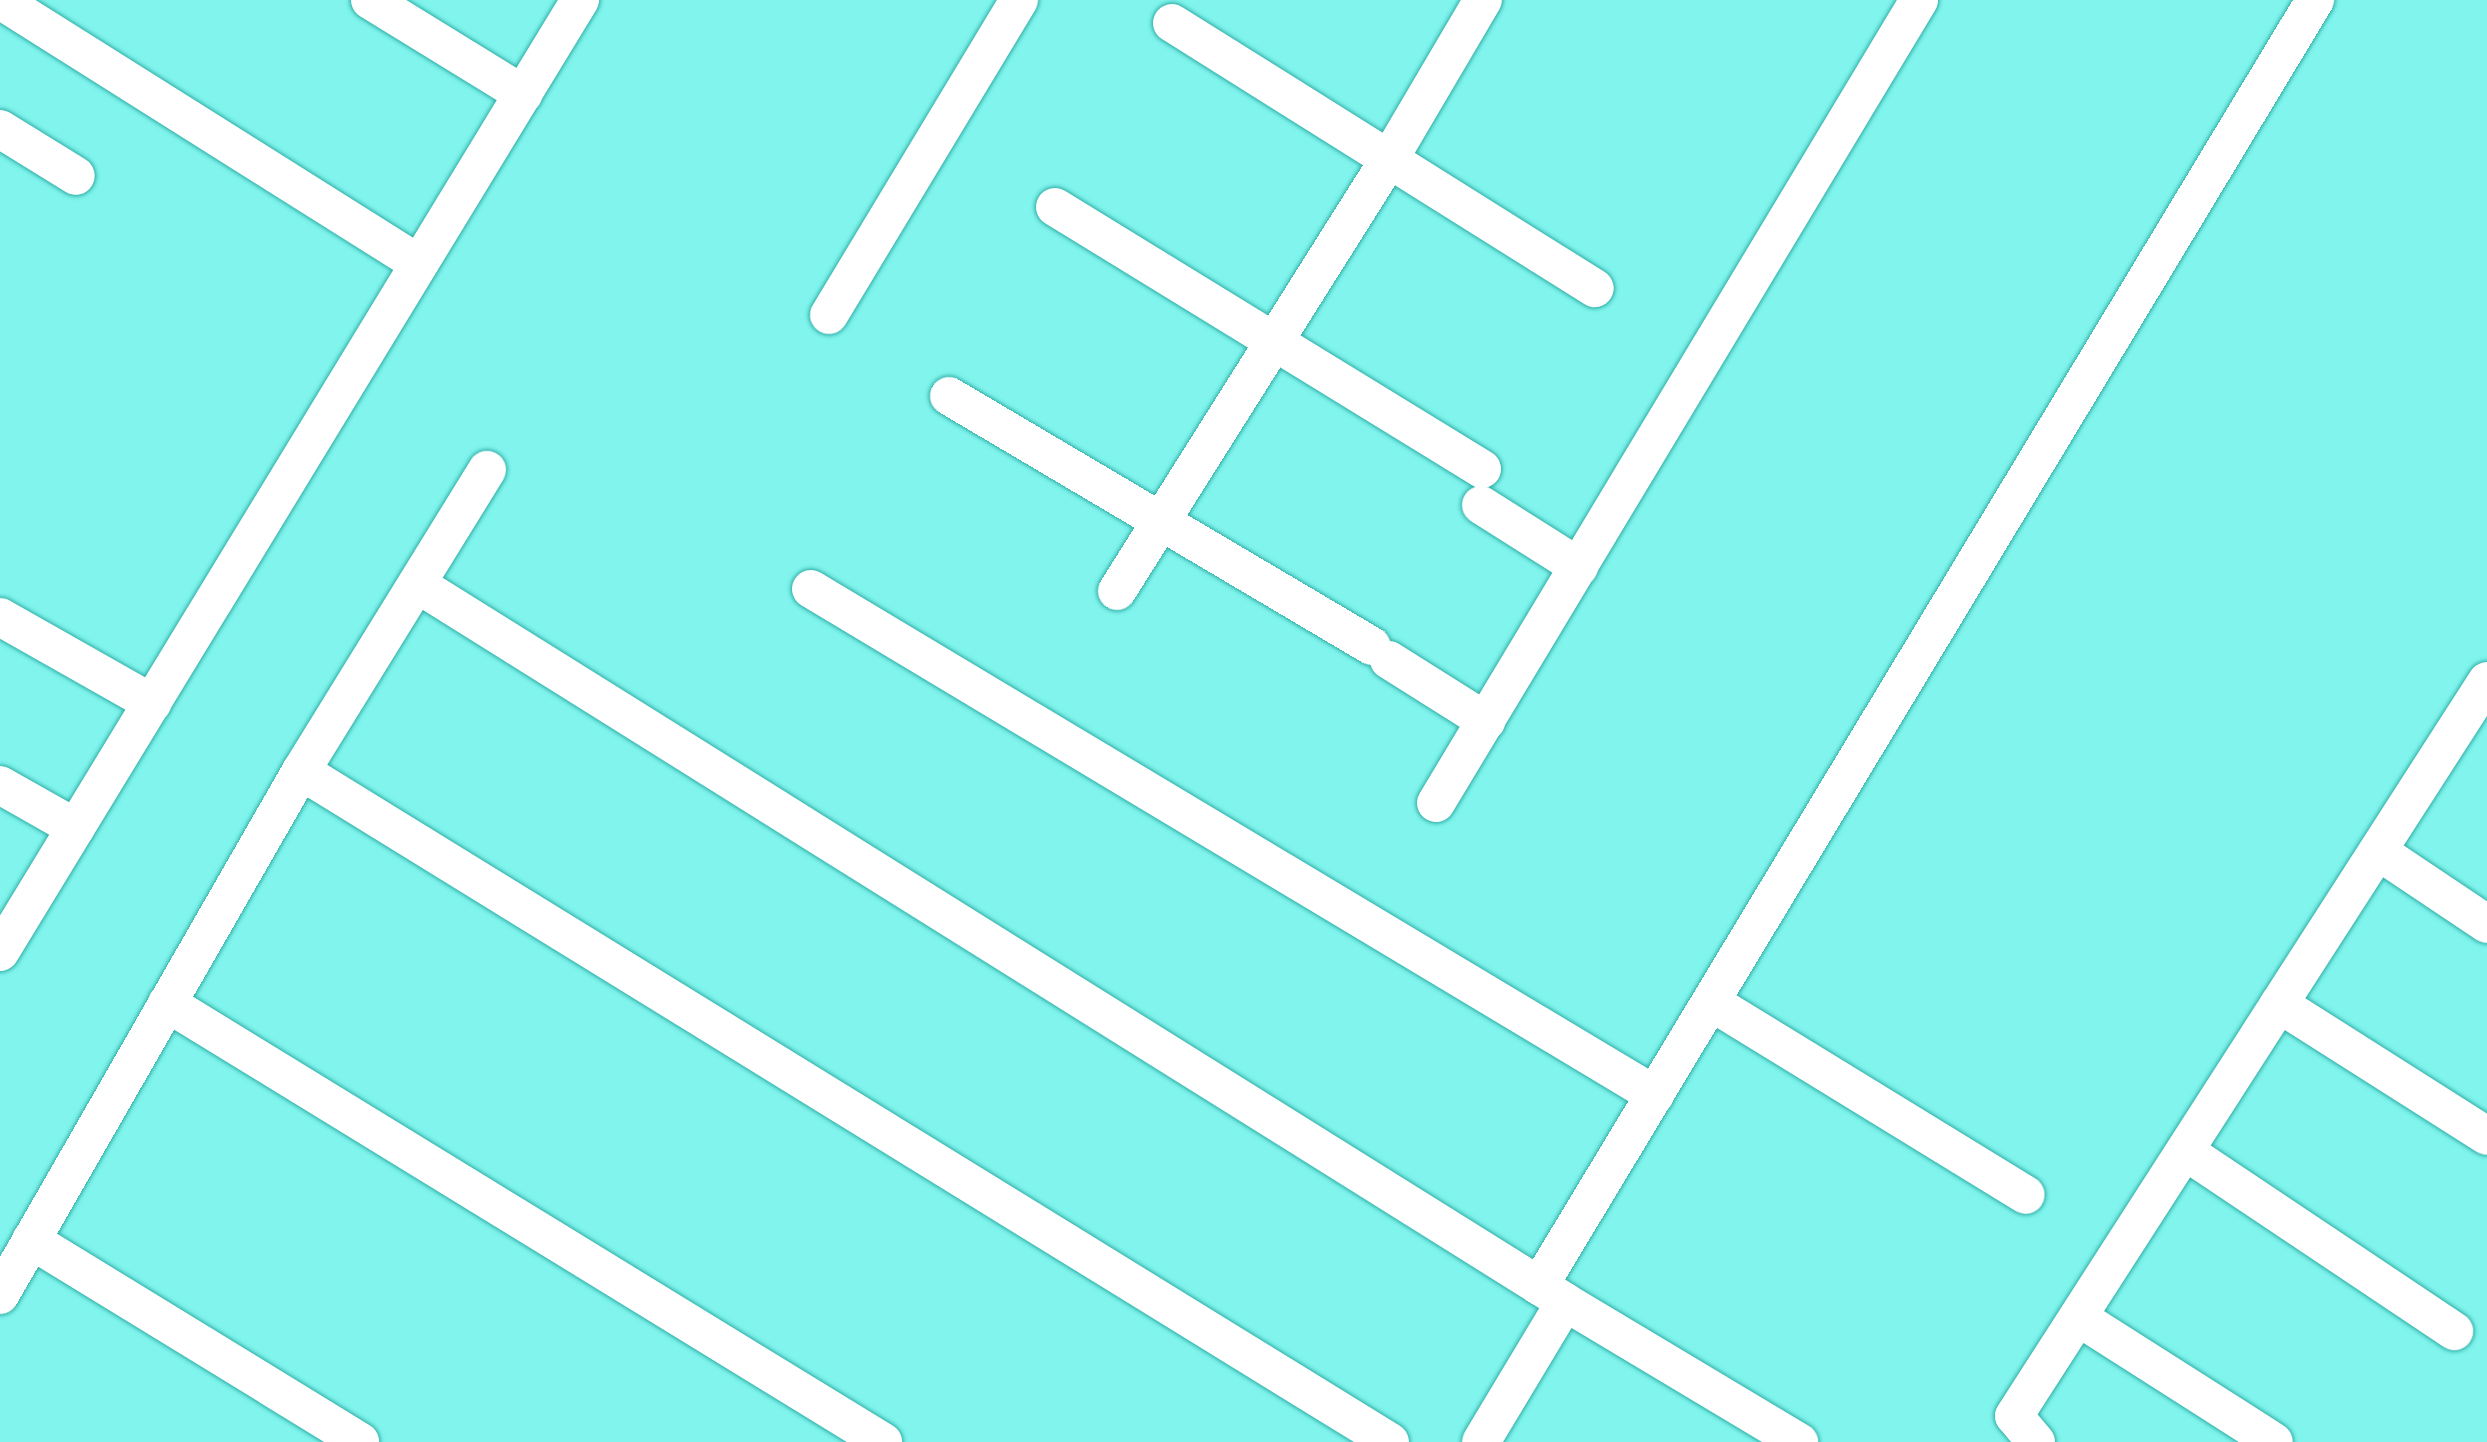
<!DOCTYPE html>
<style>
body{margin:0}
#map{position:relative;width:2487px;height:1442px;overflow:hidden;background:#81f5ed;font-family:"IBM Plex Sans",sans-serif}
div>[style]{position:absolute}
.roads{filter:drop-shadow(0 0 2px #2faea7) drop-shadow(0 0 2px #2faea7)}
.minor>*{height:38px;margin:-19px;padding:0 19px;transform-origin:19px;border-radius:19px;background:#fff}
span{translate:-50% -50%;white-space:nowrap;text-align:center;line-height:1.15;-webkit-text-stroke:5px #81f5ed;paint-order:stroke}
</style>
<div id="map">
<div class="roads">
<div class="minor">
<div style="left:0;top:0;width:495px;rotate:32.2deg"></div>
<div style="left:370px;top:0;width:180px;rotate:31.6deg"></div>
<div style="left:1172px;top:23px;width:499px;rotate:32.1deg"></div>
<div style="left:0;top:129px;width:89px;rotate:31.7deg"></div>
<div style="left:1055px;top:207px;width:501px;rotate:31.53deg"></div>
<div style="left:829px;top:315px;width:368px;rotate:-58.9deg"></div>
<div style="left:949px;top:396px;width:491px;rotate:30.6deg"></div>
<div style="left:1481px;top:505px;width:116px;rotate:32.3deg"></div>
<div style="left:417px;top:584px;width:1354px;rotate:32.02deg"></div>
<div style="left:1565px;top:1302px;width:163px;rotate:121deg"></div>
<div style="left:811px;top:589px;width:984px;rotate:30.94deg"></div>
<div style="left:1117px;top:591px;width:508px;rotate:-57.78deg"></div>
<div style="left:1388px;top:161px;width:187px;rotate:-59.5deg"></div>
<div style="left:0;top:617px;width:175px;rotate:29.5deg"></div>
<div style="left:1389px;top:660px;width:115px;rotate:32.2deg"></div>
<div style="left:301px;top:771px;width:1279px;rotate:31.64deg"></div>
<div style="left:0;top:785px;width:87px;rotate:29.5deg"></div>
<div style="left:1436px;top:803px;width:937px;rotate:-58.97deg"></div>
<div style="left:2378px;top:851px;width:131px;rotate:33.8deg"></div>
<div style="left:0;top:952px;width:1115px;rotate:-58.65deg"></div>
<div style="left:1711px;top:1002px;width:369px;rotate:31.5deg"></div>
<div style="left:167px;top:1003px;width:840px;rotate:31.51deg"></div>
<div style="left:2279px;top:1004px;width:246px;rotate:32.4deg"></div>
<div style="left:2185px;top:1151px;width:324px;rotate:33.8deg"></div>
<div style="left:31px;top:1240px;width:386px;rotate:31.5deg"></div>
<div style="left:1539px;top:1286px;width:1502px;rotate:-58.89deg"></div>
<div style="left:0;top:1295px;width:604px;rotate:-60.13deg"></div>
<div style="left:301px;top:771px;width:354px;rotate:-58.3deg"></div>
<div style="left:1565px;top:1302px;width:273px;rotate:30.9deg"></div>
<div style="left:2078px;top:1317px;width:232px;rotate:32.5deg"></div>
<div style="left:2036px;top:1442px;width:34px;rotate:-130deg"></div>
<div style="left:2014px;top:1416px;width:874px;rotate:-57.24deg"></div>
</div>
</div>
</div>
